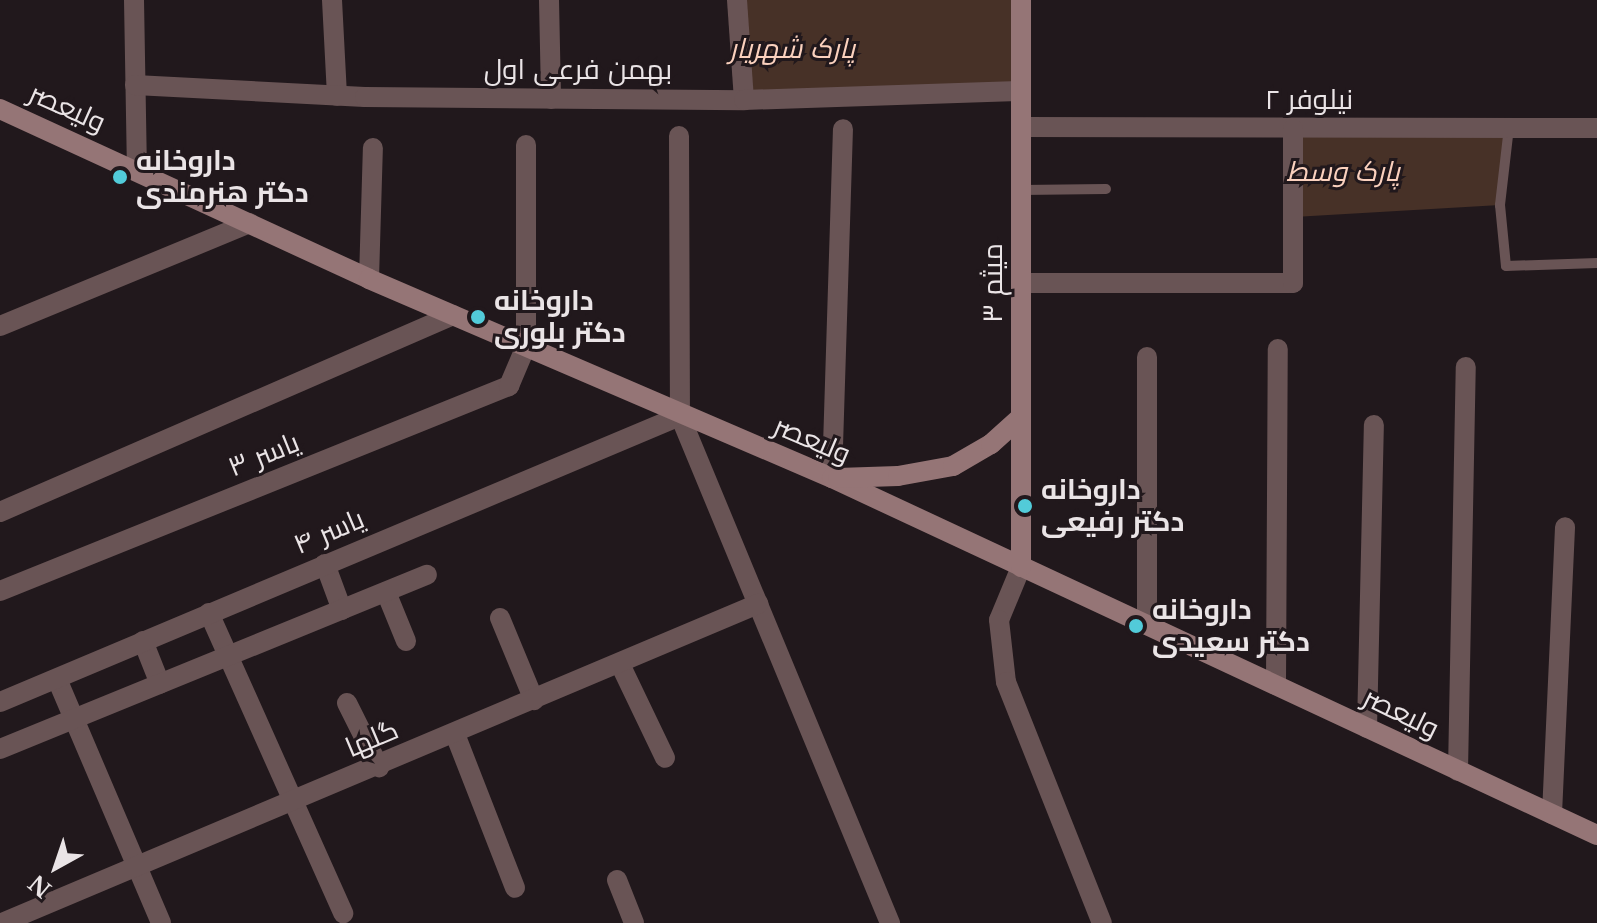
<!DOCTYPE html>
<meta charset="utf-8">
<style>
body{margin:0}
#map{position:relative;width:1597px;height:923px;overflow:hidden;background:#21181c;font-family:"Libre Baskerville",Cairo,serif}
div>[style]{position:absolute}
.green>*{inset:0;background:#473127;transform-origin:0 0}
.lane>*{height:10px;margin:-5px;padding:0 5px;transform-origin:5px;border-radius:5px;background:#695455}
.street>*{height:20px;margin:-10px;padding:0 10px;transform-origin:10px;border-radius:10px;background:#695455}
.secondary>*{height:20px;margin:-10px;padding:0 10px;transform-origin:10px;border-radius:10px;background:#957576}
.dots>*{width:22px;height:22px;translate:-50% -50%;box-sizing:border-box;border:4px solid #21181c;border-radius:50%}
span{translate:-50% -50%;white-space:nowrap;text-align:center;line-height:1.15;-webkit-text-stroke:6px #21181c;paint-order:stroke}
.park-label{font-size:28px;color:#fbd1be;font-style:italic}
.street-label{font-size:28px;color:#eae4e6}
.poi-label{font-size:28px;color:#eae4e6;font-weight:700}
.left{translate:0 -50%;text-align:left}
.north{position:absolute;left:16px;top:827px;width:80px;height:80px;-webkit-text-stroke:6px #21181c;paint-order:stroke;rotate:220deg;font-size:22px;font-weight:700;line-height:32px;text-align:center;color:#eae4e6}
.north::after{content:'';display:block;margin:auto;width:28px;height:36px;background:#eae4e6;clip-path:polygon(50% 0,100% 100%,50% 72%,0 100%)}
</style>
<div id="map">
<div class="green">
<div style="left:737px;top:0;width:284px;height:100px"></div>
<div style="clip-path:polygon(1509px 127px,1500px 205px,1294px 217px,1293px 129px)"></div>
</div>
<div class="lane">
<div style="left:1509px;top:127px;width:79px;rotate:96.6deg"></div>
<div style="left:1500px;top:205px;width:61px;rotate:84.4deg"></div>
<div style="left:1506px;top:266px;width:91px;rotate:-1.9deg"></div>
<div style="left:1021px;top:190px;width:85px;rotate:-0.7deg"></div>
</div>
<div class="street">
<div style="left:134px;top:0;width:170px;rotate:89deg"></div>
<div style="left:332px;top:0;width:96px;rotate:87deg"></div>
<div style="left:549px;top:0;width:99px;rotate:88.8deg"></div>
<div style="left:737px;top:0;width:100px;rotate:86deg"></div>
<div style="left:135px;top:85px;width:230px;rotate:3deg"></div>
<div style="left:365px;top:97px;width:379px;rotate:0.5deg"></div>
<div style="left:744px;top:100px;width:277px;rotate:-1.9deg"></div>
<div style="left:1021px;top:127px;width:576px;rotate:0.1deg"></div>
<div style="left:679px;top:136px;width:280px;rotate:89.8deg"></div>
<div style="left:680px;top:416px;width:549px;rotate:67.5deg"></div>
<div style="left:369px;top:279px;width:131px;rotate:-88.3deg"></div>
<div style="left:1021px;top:283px;width:272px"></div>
<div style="left:1293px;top:283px;width:154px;rotate:-90deg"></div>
<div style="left:0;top:326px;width:270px;rotate:-22.4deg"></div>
<div style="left:832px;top:478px;width:349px;rotate:-88.2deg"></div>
<div style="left:0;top:512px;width:494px;rotate:-23.5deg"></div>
<div style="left:325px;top:564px;width:49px;rotate:69.7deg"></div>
<div style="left:1021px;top:567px;width:57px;rotate:112.5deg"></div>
<div style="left:999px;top:620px;width:62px;rotate:83.6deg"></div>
<div style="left:1006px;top:682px;width:259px;rotate:68.3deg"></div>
<div style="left:0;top:591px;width:549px;rotate:-21.94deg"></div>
<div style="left:509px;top:386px;width:43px;rotate:-67deg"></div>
<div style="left:526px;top:346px;width:201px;rotate:-90deg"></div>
<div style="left:386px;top:592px;width:53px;rotate:67.8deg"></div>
<div style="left:209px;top:613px;width:329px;rotate:65.9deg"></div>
<div style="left:500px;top:618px;width:89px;rotate:67.5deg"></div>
<div style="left:1147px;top:623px;width:266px;rotate:-90deg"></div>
<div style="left:143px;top:641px;width:46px;rotate:68.4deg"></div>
<div style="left:620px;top:664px;width:104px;rotate:64.4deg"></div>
<div style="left:57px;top:679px;width:265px;rotate:66.9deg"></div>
<div style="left:1276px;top:685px;width:336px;rotate:-89.7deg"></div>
<div style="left:0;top:702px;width:738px;rotate:-22.81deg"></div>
<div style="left:347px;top:703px;width:72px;rotate:63.4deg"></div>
<div style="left:1367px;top:728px;width:303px;rotate:-88.7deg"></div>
<div style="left:455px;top:734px;width:165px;rotate:68.7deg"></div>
<div style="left:0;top:749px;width:461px;rotate:-22.2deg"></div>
<div style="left:1458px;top:771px;width:404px;rotate:-88.9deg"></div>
<div style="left:1552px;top:814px;width:287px;rotate:-87.4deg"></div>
<div style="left:617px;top:880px;width:46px;rotate:68.4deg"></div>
<div style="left:2px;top:923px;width:821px;rotate:-22.88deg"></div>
</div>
<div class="secondary">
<div style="left:0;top:109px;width:406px;rotate:24.7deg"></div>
<div style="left:369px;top:279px;width:504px;rotate:23.26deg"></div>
<div style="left:832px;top:478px;width:844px;rotate:25.02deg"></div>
<div style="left:838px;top:478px;width:60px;rotate:-1.9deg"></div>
<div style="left:898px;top:476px;width:56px;rotate:-10.3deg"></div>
<div style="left:953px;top:466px;width:44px;rotate:-30.1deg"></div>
<div style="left:991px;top:444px;width:40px;rotate:-42deg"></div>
<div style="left:1021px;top:567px;width:567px;rotate:-90deg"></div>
</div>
<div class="dots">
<div style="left:120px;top:177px;background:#52cbd9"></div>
<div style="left:478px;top:317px;background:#52cbd9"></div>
<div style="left:1025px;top:506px;background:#52cbd9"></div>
<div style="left:1136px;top:626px;background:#52cbd9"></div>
</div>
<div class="park-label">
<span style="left:792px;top:49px">پارک شهریار</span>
<span style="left:1343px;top:172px">پارک وسط</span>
</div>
<div class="street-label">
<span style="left:578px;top:70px">بهمن فرعی اول</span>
<span style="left:1309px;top:100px">نیلوفر ۲</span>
<span style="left:67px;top:108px;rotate:24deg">ولیعصر</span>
<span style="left:993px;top:283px;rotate:-90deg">میثم ۳</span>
<span style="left:812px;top:440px;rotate:23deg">ولیعصر</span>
<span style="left:264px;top:455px;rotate:-22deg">یاسر ۳</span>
<span style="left:329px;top:532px;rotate:-23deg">یاسر ۴</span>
<span style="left:1401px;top:713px;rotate:26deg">ولیعصر</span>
<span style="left:372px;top:739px;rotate:-23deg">گلها</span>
</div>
<div class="poi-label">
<span class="left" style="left:136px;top:177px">داروخانه<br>دکتر هنرمندی</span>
<span class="left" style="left:494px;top:317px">داروخانه<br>دکتر بلوری</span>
<span class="left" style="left:1041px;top:506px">داروخانه<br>دکتر رفیعی</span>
<span class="left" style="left:1152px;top:626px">داروخانه<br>دکتر سعیدی</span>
</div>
<div class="north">N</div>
</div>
